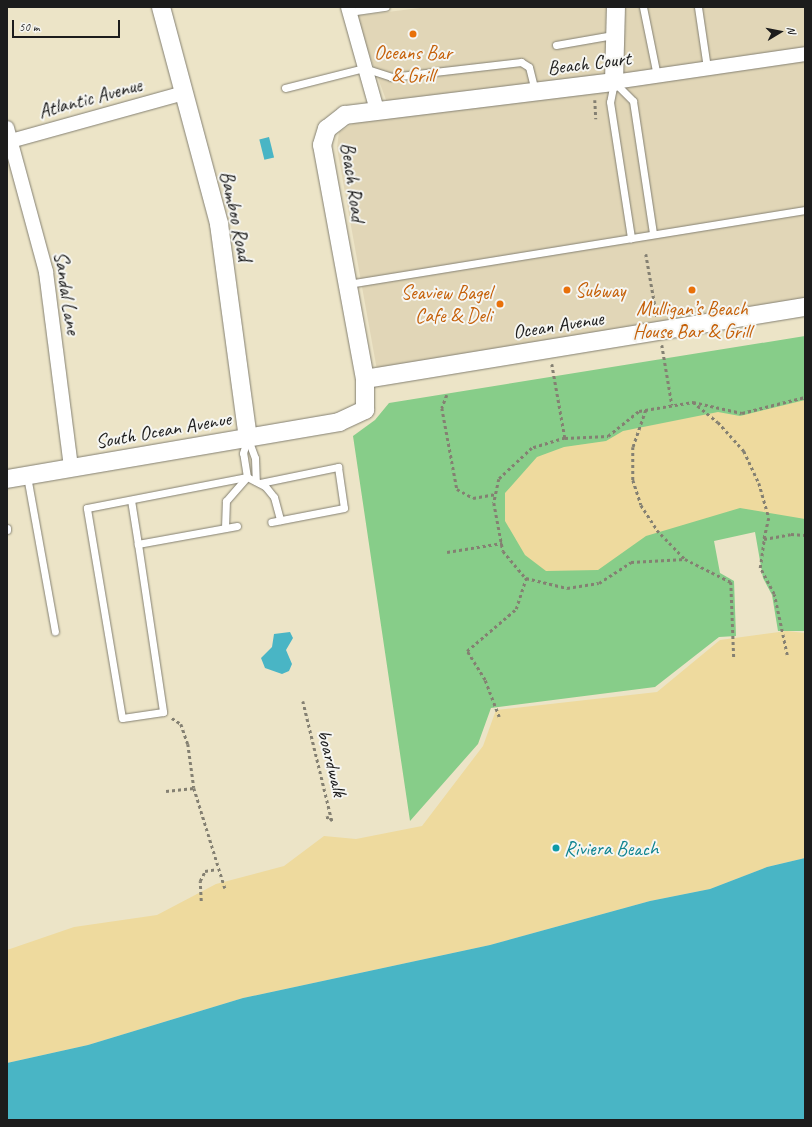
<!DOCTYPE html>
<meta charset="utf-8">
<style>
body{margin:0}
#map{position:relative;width:812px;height:1127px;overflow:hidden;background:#ece4c7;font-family:Caveat,sans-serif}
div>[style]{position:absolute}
.built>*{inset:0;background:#e1d6b7}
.green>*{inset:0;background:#87cd89}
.sand>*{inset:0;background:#eeda9e}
.water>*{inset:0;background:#49b5c5;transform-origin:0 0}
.path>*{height:2.5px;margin-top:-1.25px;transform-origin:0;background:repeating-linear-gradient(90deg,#848072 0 3px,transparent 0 6px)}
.roads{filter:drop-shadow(0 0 1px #848072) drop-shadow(0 0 1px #848072)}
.service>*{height:7px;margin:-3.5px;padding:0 3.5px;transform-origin:3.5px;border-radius:3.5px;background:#fff}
.minor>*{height:14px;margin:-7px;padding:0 7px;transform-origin:7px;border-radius:7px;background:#fff}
.tertiary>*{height:18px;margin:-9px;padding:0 9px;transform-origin:9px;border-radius:9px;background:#fff}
.dots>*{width:11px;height:11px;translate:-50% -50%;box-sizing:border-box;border:2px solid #f6f6f2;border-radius:50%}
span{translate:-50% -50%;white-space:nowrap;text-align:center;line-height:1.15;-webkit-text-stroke:4px #f6f6f2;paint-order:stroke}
.food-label{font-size:20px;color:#c56008}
.left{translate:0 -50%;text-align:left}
.right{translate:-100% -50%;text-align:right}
.street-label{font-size:20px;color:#1c1c1c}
.culture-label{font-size:20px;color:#0d838f}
.frame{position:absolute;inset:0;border:8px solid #1c1c1c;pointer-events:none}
.north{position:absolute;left:760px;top:12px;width:40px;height:40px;-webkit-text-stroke:3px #f6f6f2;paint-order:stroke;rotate:80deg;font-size:11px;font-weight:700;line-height:16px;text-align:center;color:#1c1c1c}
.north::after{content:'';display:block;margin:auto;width:14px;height:18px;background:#1c1c1c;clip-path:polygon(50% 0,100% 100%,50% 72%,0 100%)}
.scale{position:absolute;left:12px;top:20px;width:108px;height:18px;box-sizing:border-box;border:2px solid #1c1c1c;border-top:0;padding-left:5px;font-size:12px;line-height:14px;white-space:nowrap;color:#1c1c1c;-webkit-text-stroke:3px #f6f6f2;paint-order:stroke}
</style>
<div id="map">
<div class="built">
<div style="clip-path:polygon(428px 7px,805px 7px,805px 298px,377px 370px,337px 148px,339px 132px,356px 122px,392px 116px,355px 16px)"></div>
</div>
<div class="green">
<div style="clip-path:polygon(805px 336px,805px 631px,778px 631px,772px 595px,763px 578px,755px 532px,714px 541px,720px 573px,734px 581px,736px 636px,719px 637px,655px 687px,491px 708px,478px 744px,410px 821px,353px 436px,375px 420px,389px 403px)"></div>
</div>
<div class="sand">
<div style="clip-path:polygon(805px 400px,805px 519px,740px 508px,646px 536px,598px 570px,546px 571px,525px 555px,505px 521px,505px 493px,537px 457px,564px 447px,606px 441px,623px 431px,718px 412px,740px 416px)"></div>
<div style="clip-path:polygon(787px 631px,805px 633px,805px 858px,767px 867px,710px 889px,650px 901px,490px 945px,243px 998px,88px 1045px,7px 1063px,7px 950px,74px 927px,157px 915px,216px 884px,284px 866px,324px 836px,356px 839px,422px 826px,483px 746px,496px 710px,657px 692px,720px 640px)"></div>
</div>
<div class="water">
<div style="left:269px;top:137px;width:21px;height:10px;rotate:76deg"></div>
<div style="clip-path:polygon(290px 632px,293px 638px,286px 650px,292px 664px,289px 671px,282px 674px,265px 668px,261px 658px,272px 647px,274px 634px)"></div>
<div style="clip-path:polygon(805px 858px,805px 1120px,7px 1120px,7px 1063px,88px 1045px,243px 998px,490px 945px,650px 901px,710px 889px,767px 867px)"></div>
</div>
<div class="path">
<div style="left:595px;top:100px;width:19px;rotate:87deg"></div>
<div style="left:646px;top:254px;width:64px;rotate:80.1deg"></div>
<div style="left:662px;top:345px;width:61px;rotate:80.5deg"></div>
<div style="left:552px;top:364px;width:75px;rotate:80deg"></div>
<div style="left:565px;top:438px;width:34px;rotate:163deg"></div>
<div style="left:532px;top:448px;width:45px;rotate:136.8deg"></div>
<div style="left:499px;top:479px;width:25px;rotate:102deg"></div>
<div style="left:494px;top:503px;width:49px;rotate:79.4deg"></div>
<div style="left:503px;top:551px;width:35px;rotate:50deg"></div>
<div style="left:526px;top:578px;width:42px;rotate:13.7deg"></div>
<div style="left:567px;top:588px;width:32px;rotate:-9deg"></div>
<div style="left:599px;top:583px;width:38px;rotate:-33deg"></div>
<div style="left:631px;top:562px;width:54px;rotate:-3.2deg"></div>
<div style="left:685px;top:559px;width:51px;rotate:26.6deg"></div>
<div style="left:731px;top:582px;width:77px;rotate:87.8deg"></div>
<div style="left:447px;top:395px;width:14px;rotate:111deg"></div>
<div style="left:442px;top:408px;width:82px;rotate:79.5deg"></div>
<div style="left:457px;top:489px;width:18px;rotate:29deg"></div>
<div style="left:473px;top:498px;width:23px;rotate:-10deg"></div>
<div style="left:693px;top:402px;width:32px;rotate:39deg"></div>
<div style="left:718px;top:422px;width:39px;rotate:48deg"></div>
<div style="left:744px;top:451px;width:35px;rotate:65deg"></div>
<div style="left:759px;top:483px;width:36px;rotate:74deg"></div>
<div style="left:769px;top:518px;width:22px;rotate:103deg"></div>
<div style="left:646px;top:410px;width:39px;rotate:109deg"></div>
<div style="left:633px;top:447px;width:33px;rotate:90deg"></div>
<div style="left:633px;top:480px;width:26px;rotate:72deg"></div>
<div style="left:641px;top:505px;width:30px;rotate:57deg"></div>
<div style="left:657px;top:530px;width:40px;rotate:46deg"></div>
<div style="left:565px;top:438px;width:43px;rotate:-2.7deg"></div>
<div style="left:608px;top:436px;width:40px;rotate:-39deg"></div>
<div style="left:639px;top:411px;width:55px;rotate:-9.5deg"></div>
<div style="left:693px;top:402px;width:50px;rotate:12.7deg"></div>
<div style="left:742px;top:413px;width:65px;rotate:-14.3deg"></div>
<div style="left:447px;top:552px;width:56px;rotate:-9.3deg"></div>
<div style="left:787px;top:655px;width:62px;rotate:-102deg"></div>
<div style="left:774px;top:594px;width:30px;rotate:-118deg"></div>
<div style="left:760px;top:568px;width:29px;rotate:-82deg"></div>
<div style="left:764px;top:539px;width:27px;rotate:-10deg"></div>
<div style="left:791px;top:534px;width:14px;rotate:4deg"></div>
<div style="left:303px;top:701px;width:123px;rotate:76.4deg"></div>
<div style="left:332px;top:821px;width:5px;rotate:-127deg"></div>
<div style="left:329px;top:817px;width:5px;rotate:158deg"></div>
<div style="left:499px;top:717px;width:40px;rotate:-111deg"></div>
<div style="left:485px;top:680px;width:34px;rotate:-122deg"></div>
<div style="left:467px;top:651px;width:65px;rotate:-40.6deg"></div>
<div style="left:516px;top:609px;width:33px;rotate:-72deg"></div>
<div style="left:172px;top:718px;width:11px;rotate:34deg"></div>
<div style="left:181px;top:724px;width:21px;rotate:71deg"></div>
<div style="left:188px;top:744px;width:44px;rotate:82.2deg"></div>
<div style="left:194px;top:788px;width:105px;rotate:72.8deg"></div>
<div style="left:166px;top:791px;width:28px;rotate:-6deg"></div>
<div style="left:201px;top:901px;width:20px;rotate:-93deg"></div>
<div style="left:200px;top:881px;width:11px;rotate:-63deg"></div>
<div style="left:205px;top:871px;width:12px;rotate:-9deg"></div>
</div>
<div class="roads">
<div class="service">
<div style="left:643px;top:7px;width:70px;rotate:78.5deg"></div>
<div style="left:698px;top:7px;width:62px;rotate:81.6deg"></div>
<div style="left:349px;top:12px;width:37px;rotate:-8deg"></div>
<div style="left:556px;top:45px;width:58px;rotate:-10deg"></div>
<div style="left:614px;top:82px;width:27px;rotate:45deg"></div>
<div style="left:633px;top:101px;width:134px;rotate:81.4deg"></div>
<div style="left:614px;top:82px;width:20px;rotate:101deg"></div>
<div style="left:610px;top:102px;width:138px;rotate:81.2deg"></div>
<div style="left:285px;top:88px;width:81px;rotate:-14.2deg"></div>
<div style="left:364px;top:68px;width:28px;rotate:18deg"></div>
<div style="left:391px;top:77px;width:131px;rotate:-6.6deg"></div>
<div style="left:521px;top:62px;width:9px;rotate:32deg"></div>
<div style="left:529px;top:67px;width:25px;rotate:76deg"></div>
<div style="left:348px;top:284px;width:463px;rotate:-9.2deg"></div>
<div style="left:248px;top:439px;width:20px;rotate:70deg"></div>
<div style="left:255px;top:458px;width:23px;rotate:88deg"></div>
<div style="left:27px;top:476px;width:158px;rotate:79.8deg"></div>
<div style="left:260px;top:483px;width:80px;rotate:-11.6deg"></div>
<div style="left:338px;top:467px;width:41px;rotate:81.7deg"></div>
<div style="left:344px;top:508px;width:74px;rotate:169.1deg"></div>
<div style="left:131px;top:500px;width:45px;rotate:81deg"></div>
<div style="left:237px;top:526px;width:101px;rotate:169.7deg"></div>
<div style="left:138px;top:544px;width:170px;rotate:81.5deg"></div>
<div style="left:163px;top:712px;width:41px;rotate:171.7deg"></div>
<div style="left:122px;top:718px;width:213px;rotate:-99.5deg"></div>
<div style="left:87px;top:508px;width:163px;rotate:-11deg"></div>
<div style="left:247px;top:477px;width:20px;rotate:27deg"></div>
<div style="left:265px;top:486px;width:14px;rotate:51deg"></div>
<div style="left:274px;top:497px;width:24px;rotate:75deg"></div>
<div style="left:7px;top:528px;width:2px;rotate:90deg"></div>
<div style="left:225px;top:528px;width:27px;rotate:-88deg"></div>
<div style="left:226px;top:501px;width:32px;rotate:-49deg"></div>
<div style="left:247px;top:477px;width:24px;rotate:-99deg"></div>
<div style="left:243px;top:453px;width:14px;rotate:-73deg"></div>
</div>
<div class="minor">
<div style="left:348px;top:7px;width:107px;rotate:74.3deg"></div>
<div style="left:614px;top:82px;width:193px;rotate:-8.3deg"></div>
<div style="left:7px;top:128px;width:149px;rotate:74.8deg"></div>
<div style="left:46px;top:272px;width:198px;rotate:82.7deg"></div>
<div style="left:7px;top:142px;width:184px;rotate:-15.5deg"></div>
</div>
<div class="tertiary">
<div style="left:161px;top:7px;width:225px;rotate:75deg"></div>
<div style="left:219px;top:224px;width:216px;rotate:82.3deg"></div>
<div style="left:365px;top:379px;width:446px;rotate:-9.3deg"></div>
<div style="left:7px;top:479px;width:337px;rotate:-9.7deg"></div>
<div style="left:339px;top:422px;width:29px;rotate:-25deg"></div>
<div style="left:365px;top:410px;width:31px;rotate:-90deg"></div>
<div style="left:365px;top:379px;width:238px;rotate:-100.4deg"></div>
<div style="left:322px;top:145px;width:17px;rotate:-73deg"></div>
<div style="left:327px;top:129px;width:23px;rotate:-38deg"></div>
<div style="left:345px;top:115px;width:271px;rotate:-7deg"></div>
<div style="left:614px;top:82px;width:75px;rotate:-88.5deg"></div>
</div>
</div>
<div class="dots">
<div style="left:413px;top:34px;background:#e8710a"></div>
<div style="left:567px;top:290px;background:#e8710a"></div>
<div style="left:692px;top:290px;background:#e8710a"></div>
<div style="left:500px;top:304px;background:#e8710a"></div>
<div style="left:556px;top:848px;background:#0f9aa8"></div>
</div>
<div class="food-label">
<span style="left:413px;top:64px">Oceans Bar<br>&amp; Grill</span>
<span class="left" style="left:575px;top:290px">Subway</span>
<span class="right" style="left:492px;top:304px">Seaview Bagel<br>Cafe &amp; Deli</span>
<span style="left:692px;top:320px">Mulligan’s Beach<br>House Bar &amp; Grill</span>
</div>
<div class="street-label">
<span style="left:589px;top:63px;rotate:-7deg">Beach Court</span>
<span style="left:90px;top:98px;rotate:-15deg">Atlantic Avenue</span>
<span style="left:353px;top:182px;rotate:82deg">Beach Road</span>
<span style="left:236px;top:216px;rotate:78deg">Bamboo Road</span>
<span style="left:67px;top:293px;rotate:81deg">Sandal Lane</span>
<span style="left:558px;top:325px;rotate:-9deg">Ocean Avenue</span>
<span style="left:163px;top:430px;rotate:-10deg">South Ocean Avenue</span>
<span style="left:332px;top:763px;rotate:76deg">boardwalk</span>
</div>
<div class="culture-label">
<span class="left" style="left:564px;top:848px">Riviera Beach</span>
</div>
<div class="frame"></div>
<div class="north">N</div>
<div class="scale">50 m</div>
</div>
